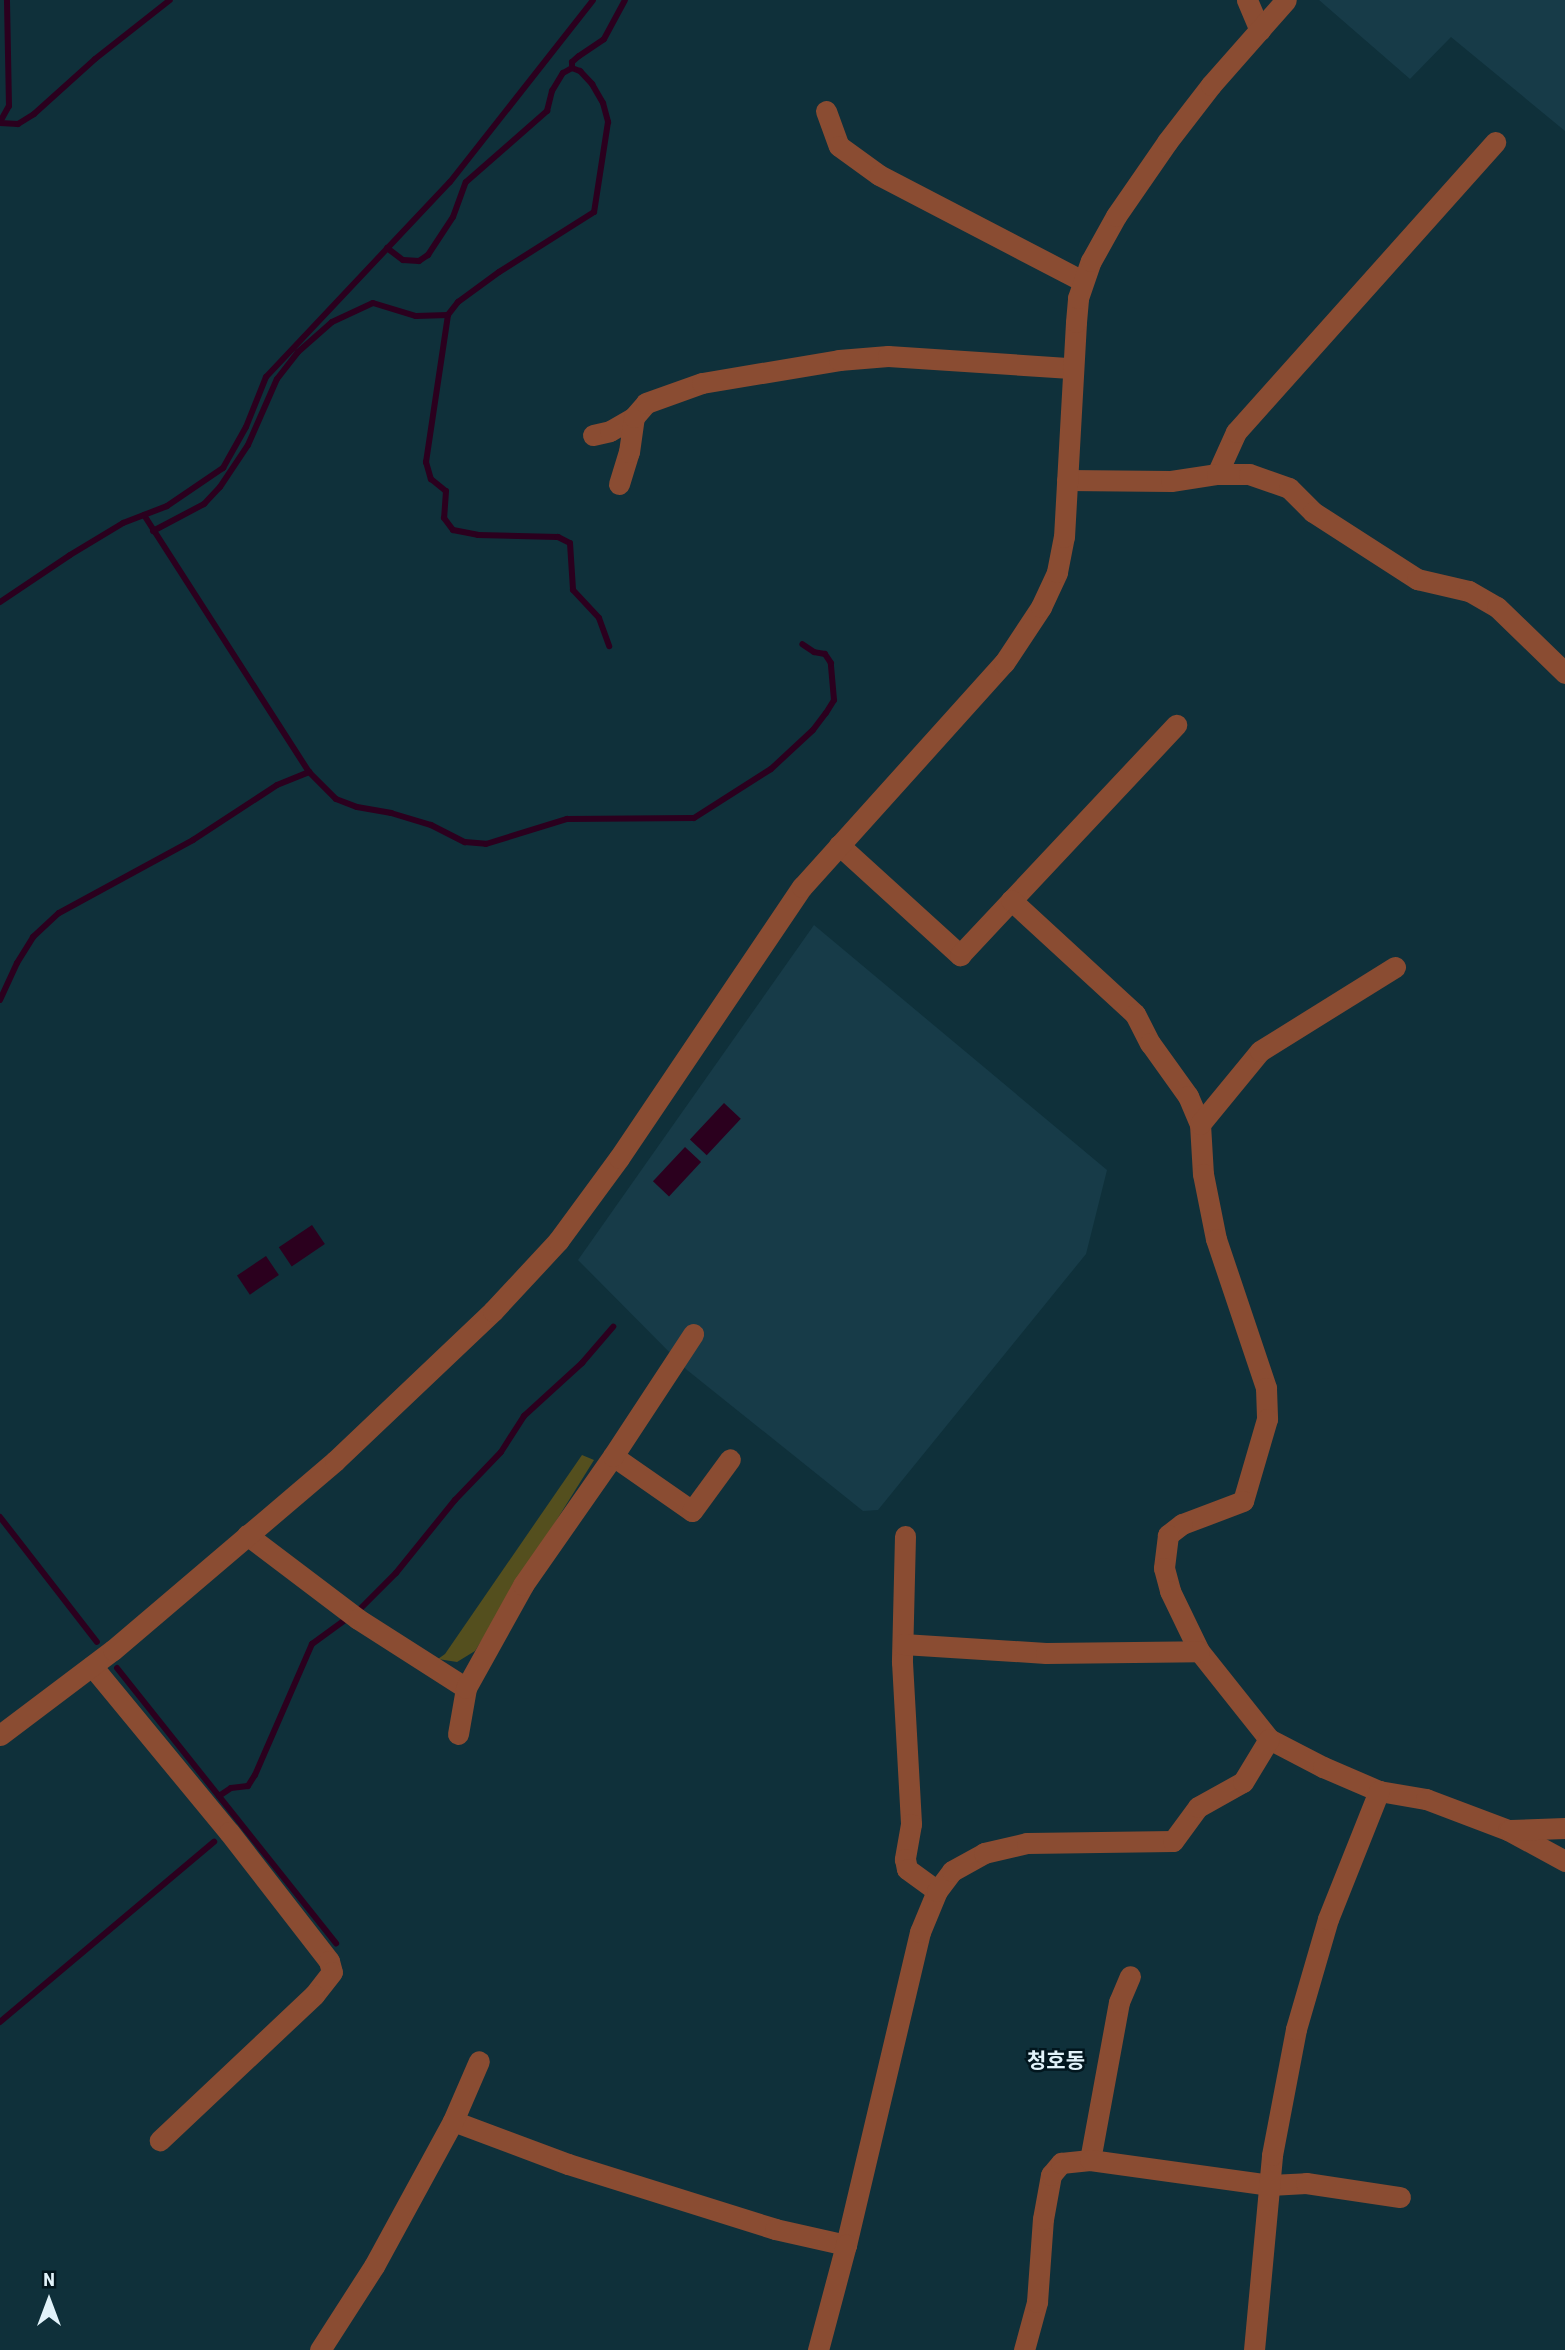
<!DOCTYPE html>
<meta charset="utf-8">
<style>
body{margin:0}
#map{position:relative;width:1565px;height:2350px;overflow:hidden;background:#0f303a;font-family:"Roboto Condensed","Noto Sans KR",sans-serif}
div>[style]{position:absolute}
.built>*{inset:0;background:#173b48}
.green>*{inset:0;background:#544f1e}
.water>*{inset:0;background:#2b001e;transform-origin:0 0}
.stream>*{height:6px;margin:-3px;padding:0 3px;transform-origin:3px;border-radius:3px;background:#2b001e}
.minor>*{height:21px;margin:-10.5px;padding:0 10.5px;transform-origin:10.5px;border-radius:10.5px;background:#8a4c32}
.tertiary>*{height:21px;margin:-10.5px;padding:0 10.5px;transform-origin:10.5px;border-radius:10.5px;background:#8a4c32}
span{translate:-50% -50%;white-space:nowrap;text-align:center;line-height:1.15;-webkit-text-stroke:5px #02161e;paint-order:stroke}
.quarter-label{font-size:21px;color:#e2f3fa;font-weight:700}
.north{position:absolute;left:14px;top:2266px;width:70px;height:70px;-webkit-text-stroke:5px #02161e;paint-order:stroke;rotate:0deg;font-size:19px;font-weight:700;line-height:28px;text-align:center;color:#e2f3fa}
.north::after{content:'';display:block;margin:auto;width:24px;height:32px;background:#e2f3fa;clip-path:polygon(50% 0,100% 100%,50% 72%,0 100%)}
</style>
<div id="map">
<div class="built">
<div style="clip-path:polygon(1319px 0,1565px 0,1565px 131px,1451px 37px,1410px 79px)"></div>
<div style="clip-path:polygon(814px 925px,1107px 1170px,1086px 1254px,878px 1510px,863px 1511px,687px 1370px,578px 1260px)"></div>
</div>
<div class="green">
<div style="clip-path:polygon(582px 1455px,594px 1460px,475px 1651px,457px 1662px,438px 1659px,445px 1654px)"></div>
</div>
<div class="water">
<div style="left:724px;top:1103px;width:23px;height:50px;rotate:43deg"></div>
<div style="left:685px;top:1147px;width:22px;height:47px;rotate:43deg"></div>
<div style="left:312px;top:1225px;width:23px;height:40px;rotate:56deg"></div>
<div style="left:266px;top:1256px;width:23px;height:35px;rotate:56deg"></div>
</div>
<div class="stream">
<div style="left:572px;top:68px;width:9px;rotate:21deg"></div>
<div style="left:580px;top:71px;width:18px;rotate:47deg"></div>
<div style="left:592px;top:84px;width:22px;rotate:60deg"></div>
<div style="left:603px;top:103px;width:20px;rotate:75deg"></div>
<div style="left:608px;top:122px;width:91px;rotate:98.8deg"></div>
<div style="left:594px;top:212px;width:112px;rotate:147.7deg"></div>
<div style="left:499px;top:272px;width:51px;rotate:143.8deg"></div>
<div style="left:458px;top:302px;width:16px;rotate:128deg"></div>
<div style="left:448px;top:315px;width:149px;rotate:98.5deg"></div>
<div style="left:426px;top:462px;width:18px;rotate:74deg"></div>
<div style="left:431px;top:479px;width:19px;rotate:39deg"></div>
<div style="left:446px;top:491px;width:27px;rotate:94deg"></div>
<div style="left:444px;top:518px;width:15px;rotate:53deg"></div>
<div style="left:453px;top:530px;width:25px;rotate:11deg"></div>
<div style="left:478px;top:535px;width:80px;rotate:1.4deg"></div>
<div style="left:558px;top:537px;width:13px;rotate:27deg"></div>
<div style="left:570px;top:543px;width:47px;rotate:86.3deg"></div>
<div style="left:573px;top:590px;width:38px;rotate:47deg"></div>
<div style="left:599px;top:618px;width:30px;rotate:70deg"></div>
<div style="left:0;top:122px;width:18px;rotate:-61deg"></div>
<div style="left:9px;top:106px;width:106px;rotate:-91.1deg"></div>
<div style="left:0;top:123px;width:18px;rotate:3deg"></div>
<div style="left:18px;top:124px;width:19px;rotate:-32deg"></div>
<div style="left:34px;top:114px;width:82px;rotate:-42deg"></div>
<div style="left:95px;top:59px;width:95px;rotate:-38.2deg"></div>
<div style="left:387px;top:248px;width:20px;rotate:37deg"></div>
<div style="left:403px;top:260px;width:16px;rotate:4deg"></div>
<div style="left:419px;top:261px;width:11px;rotate:-34deg"></div>
<div style="left:428px;top:255px;width:45px;rotate:-56.7deg"></div>
<div style="left:453px;top:217px;width:37px;rotate:-70deg"></div>
<div style="left:466px;top:182px;width:108px;rotate:-41.2deg"></div>
<div style="left:547px;top:111px;width:21px;rotate:-76deg"></div>
<div style="left:552px;top:91px;width:21px;rotate:-59deg"></div>
<div style="left:563px;top:73px;width:10px;rotate:-29deg"></div>
<div style="left:572px;top:68px;width:6px;rotate:-90deg"></div>
<div style="left:572px;top:62px;width:9px;rotate:-41deg"></div>
<div style="left:579px;top:56px;width:30px;rotate:-34deg"></div>
<div style="left:604px;top:39px;width:44px;rotate:-61.7deg"></div>
<div style="left:144px;top:515px;width:305px;rotate:57.3deg"></div>
<div style="left:309px;top:772px;width:38px;rotate:45deg"></div>
<div style="left:336px;top:799px;width:22px;rotate:21deg"></div>
<div style="left:357px;top:807px;width:35px;rotate:10deg"></div>
<div style="left:391px;top:813px;width:42px;rotate:16.7deg"></div>
<div style="left:431px;top:825px;width:38px;rotate:27deg"></div>
<div style="left:465px;top:842px;width:21px;rotate:5deg"></div>
<div style="left:486px;top:844px;width:85px;rotate:-17.2deg"></div>
<div style="left:567px;top:819px;width:127px;rotate:-0.5deg"></div>
<div style="left:694px;top:818px;width:91px;rotate:-32.5deg"></div>
<div style="left:771px;top:769px;width:57px;rotate:-42.9deg"></div>
<div style="left:813px;top:730px;width:21px;rotate:-53deg"></div>
<div style="left:826px;top:713px;width:15px;rotate:-58deg"></div>
<div style="left:834px;top:700px;width:37px;rotate:-95deg"></div>
<div style="left:831px;top:663px;width:11px;rotate:-124deg"></div>
<div style="left:825px;top:654px;width:11px;rotate:-170deg"></div>
<div style="left:814px;top:652px;width:14px;rotate:-146deg"></div>
<div style="left:153px;top:531px;width:58px;rotate:-27.9deg"></div>
<div style="left:204px;top:504px;width:23px;rotate:-47deg"></div>
<div style="left:220px;top:487px;width:50px;rotate:-56.3deg"></div>
<div style="left:248px;top:445px;width:72px;rotate:-66.3deg"></div>
<div style="left:277px;top:379px;width:34px;rotate:-52deg"></div>
<div style="left:298px;top:352px;width:45px;rotate:-41.4deg"></div>
<div style="left:332px;top:322px;width:45px;rotate:-24.9deg"></div>
<div style="left:373px;top:303px;width:45px;rotate:16.8deg"></div>
<div style="left:416px;top:316px;width:32px;rotate:-2deg"></div>
<div style="left:0;top:602px;width:84px;rotate:-33.9deg"></div>
<div style="left:70px;top:555px;width:62px;rotate:-31.1deg"></div>
<div style="left:123px;top:523px;width:47px;rotate:-21.1deg"></div>
<div style="left:167px;top:506px;width:68px;rotate:-34.2deg"></div>
<div style="left:223px;top:468px;width:47px;rotate:-60.7deg"></div>
<div style="left:246px;top:427px;width:54px;rotate:-68.2deg"></div>
<div style="left:266px;top:377px;width:268px;rotate:-46.7deg"></div>
<div style="left:450px;top:182px;width:231px;rotate:-51.8deg"></div>
<div style="left:0;top:1000px;width:41px;rotate:-65.3deg"></div>
<div style="left:17px;top:963px;width:31px;rotate:-58deg"></div>
<div style="left:33px;top:937px;width:35px;rotate:-43deg"></div>
<div style="left:59px;top:913px;width:153px;rotate:-28.6deg"></div>
<div style="left:193px;top:840px;width:100px;rotate:-33.2deg"></div>
<div style="left:277px;top:785px;width:35px;rotate:-22deg"></div>
<div style="left:0;top:1517px;width:158px;rotate:52.2deg"></div>
<div style="left:117px;top:1668px;width:352px;rotate:51.5deg"></div>
<div style="left:219px;top:1796px;width:14px;rotate:-34deg"></div>
<div style="left:231px;top:1788px;width:17px;rotate:-7deg"></div>
<div style="left:248px;top:1786px;width:13px;rotate:-58deg"></div>
<div style="left:255px;top:1775px;width:143px;rotate:-66.5deg"></div>
<div style="left:312px;top:1644px;width:59px;rotate:-36.1deg"></div>
<div style="left:360px;top:1609px;width:51px;rotate:-45deg"></div>
<div style="left:396px;top:1573px;width:94px;rotate:-51.1deg"></div>
<div style="left:455px;top:1500px;width:66px;rotate:-46.2deg"></div>
<div style="left:501px;top:1452px;width:43px;rotate:-57.4deg"></div>
<div style="left:524px;top:1416px;width:79px;rotate:-42.4deg"></div>
<div style="left:582px;top:1363px;width:48px;rotate:-49.3deg"></div>
<div style="left:0;top:2022px;width:280px;rotate:-40.1deg"></div>
</div>
<div class="minor">
<div style="left:1247px;top:0;width:33px;rotate:67deg"></div>
<div style="left:826px;top:111px;width:37px;rotate:70deg"></div>
<div style="left:839px;top:146px;width:49px;rotate:35.9deg"></div>
<div style="left:879px;top:175px;width:230px;rotate:27.5deg"></div>
<div style="left:593px;top:435px;width:17px;rotate:-13deg"></div>
<div style="left:610px;top:431px;width:28px;rotate:-30deg"></div>
<div style="left:1217px;top:474px;width:46px;rotate:-65.7deg"></div>
<div style="left:1236px;top:432px;width:389px;rotate:-48.2deg"></div>
<div style="left:1067px;top:480px;width:104px;rotate:0.6deg"></div>
<div style="left:1171px;top:481px;width:47px;rotate:-8.7deg"></div>
<div style="left:1217px;top:474px;width:32px"></div>
<div style="left:1249px;top:474px;width:42px;rotate:19.3deg"></div>
<div style="left:1289px;top:488px;width:34px;rotate:45deg"></div>
<div style="left:1313px;top:512px;width:124px;rotate:32.8deg"></div>
<div style="left:1417px;top:579px;width:53px;rotate:13deg"></div>
<div style="left:1469px;top:591px;width:32px;rotate:30deg"></div>
<div style="left:1497px;top:607px;width:95px;rotate:44.1deg"></div>
<div style="left:619px;top:484px;width:34px;rotate:-73deg"></div>
<div style="left:629px;top:452px;width:35px;rotate:-82deg"></div>
<div style="left:634px;top:417px;width:18px;rotate:-49deg"></div>
<div style="left:646px;top:403px;width:59px;rotate:-19.7deg"></div>
<div style="left:702px;top:383px;width:139px;rotate:-9.5deg"></div>
<div style="left:839px;top:360px;width:49px;rotate:-4.7deg"></div>
<div style="left:888px;top:356px;width:183px;rotate:3.8deg"></div>
<div style="left:839px;top:845px;width:164px;rotate:42.3deg"></div>
<div style="left:960px;top:955px;width:316px;rotate:-46.8deg"></div>
<div style="left:1011px;top:900px;width:168px;rotate:42.6deg"></div>
<div style="left:1135px;top:1014px;width:33px;rotate:63deg"></div>
<div style="left:1150px;top:1043px;width:65px;rotate:54.4deg"></div>
<div style="left:1188px;top:1096px;width:30px;rotate:67deg"></div>
<div style="left:1200px;top:1124px;width:50px;rotate:86.6deg"></div>
<div style="left:1203px;top:1174px;width:66px;rotate:78.7deg"></div>
<div style="left:1216px;top:1239px;width:157px;rotate:71.4deg"></div>
<div style="left:1266px;top:1388px;width:31px;rotate:88deg"></div>
<div style="left:1267px;top:1419px;width:85px;rotate:106.3deg"></div>
<div style="left:1243px;top:1501px;width:65px;rotate:159.3deg"></div>
<div style="left:1182px;top:1524px;width:18px;rotate:142deg"></div>
<div style="left:1168px;top:1535px;width:33px;rotate:97deg"></div>
<div style="left:1164px;top:1568px;width:24px;rotate:75deg"></div>
<div style="left:1170px;top:1591px;width:67px;rotate:64.2deg"></div>
<div style="left:1199px;top:1651px;width:112px;rotate:51.5deg"></div>
<div style="left:1269px;top:1739px;width:61px;rotate:27.4deg"></div>
<div style="left:1323px;top:1767px;width:61px;rotate:23.2deg"></div>
<div style="left:1379px;top:1791px;width:48px;rotate:9.7deg"></div>
<div style="left:1426px;top:1799px;width:88px;rotate:20.7deg"></div>
<div style="left:1508px;top:1830px;width:65px;rotate:28.5deg"></div>
<div style="left:1200px;top:1124px;width:94px;rotate:-50.6deg"></div>
<div style="left:1260px;top:1051px;width:159px;rotate:-31.9deg"></div>
<div style="left:613px;top:1456px;width:96px;rotate:34.8deg"></div>
<div style="left:692px;top:1511px;width:64px;rotate:-53.8deg"></div>
<div style="left:247px;top:1535px;width:139px;rotate:37.1deg"></div>
<div style="left:358px;top:1619px;width:128px;rotate:32.6deg"></div>
<div style="left:905px;top:1536px;width:126px;rotate:91.4deg"></div>
<div style="left:902px;top:1662px;width:162px;rotate:86.8deg"></div>
<div style="left:911px;top:1824px;width:36px;rotate:100deg"></div>
<div style="left:905px;top:1859px;width:10px;rotate:79deg"></div>
<div style="left:907px;top:1869px;width:37px;rotate:36deg"></div>
<div style="left:903px;top:1644px;width:143px;rotate:3.6deg"></div>
<div style="left:1046px;top:1653px;width:153px;rotate:-0.7deg"></div>
<div style="left:92px;top:1666px;width:215px;rotate:50.5deg"></div>
<div style="left:229px;top:1832px;width:163px;rotate:52.2deg"></div>
<div style="left:329px;top:1961px;width:11px;rotate:75deg"></div>
<div style="left:332px;top:1972px;width:29px;rotate:128deg"></div>
<div style="left:314px;top:1995px;width:212px;rotate:136.7deg"></div>
<div style="left:458px;top:1734px;width:47px;rotate:-80.1deg"></div>
<div style="left:466px;top:1688px;width:118px;rotate:-61deg"></div>
<div style="left:523px;top:1585px;width:157px;rotate:-55.1deg"></div>
<div style="left:613px;top:1456px;width:146px;rotate:-56.7deg"></div>
<div style="left:1510px;top:1830px;width:55px;rotate:-2.1deg"></div>
<div style="left:453px;top:2121px;width:123px;rotate:20.5deg"></div>
<div style="left:568px;top:2164px;width:217px;rotate:17.4deg"></div>
<div style="left:775px;top:2229px;width:73px;rotate:12.7deg"></div>
<div style="left:846px;top:2245px;width:322px;rotate:-76.7deg"></div>
<div style="left:920px;top:1932px;width:44px;rotate:-67.5deg"></div>
<div style="left:937px;top:1891px;width:25px;rotate:-53deg"></div>
<div style="left:952px;top:1871px;width:37px;rotate:-29deg"></div>
<div style="left:984px;top:1853px;width:44px;rotate:-13.1deg"></div>
<div style="left:1027px;top:1843px;width:146px;rotate:-0.8deg"></div>
<div style="left:1173px;top:1841px;width:42px;rotate:-53.7deg"></div>
<div style="left:1198px;top:1807px;width:51px;rotate:-29.1deg"></div>
<div style="left:1243px;top:1782px;width:50px;rotate:-58.8deg"></div>
<div style="left:1090px;top:2160px;width:161px;rotate:-79.6deg"></div>
<div style="left:1119px;top:2002px;width:28px;rotate:-67deg"></div>
<div style="left:320px;top:2350px;width:100px;rotate:-57.3deg"></div>
<div style="left:374px;top:2266px;width:165px;rotate:-61.4deg"></div>
<div style="left:453px;top:2121px;width:65px;rotate:-66.6deg"></div>
<div style="left:818px;top:2350px;width:109px;rotate:-75.1deg"></div>
<div style="left:1024px;top:2350px;width:50px;rotate:-74.8deg"></div>
<div style="left:1037px;top:2302px;width:83px;rotate:-85.9deg"></div>
<div style="left:1043px;top:2219px;width:45px;rotate:-79.7deg"></div>
<div style="left:1051px;top:2175px;width:16px;rotate:-50deg"></div>
<div style="left:1061px;top:2163px;width:29px;rotate:-6deg"></div>
<div style="left:1090px;top:2160px;width:182px;rotate:7.9deg"></div>
<div style="left:1270px;top:2185px;width:36px;rotate:-3deg"></div>
<div style="left:1306px;top:2183px;width:95px;rotate:8.5deg"></div>
<div style="left:1254px;top:2350px;width:196px;rotate:-84.7deg"></div>
<div style="left:1272px;top:2155px;width:128px;rotate:-79.2deg"></div>
<div style="left:1296px;top:2029px;width:115px;rotate:-73.8deg"></div>
<div style="left:1328px;top:1919px;width:138px;rotate:-68.3deg"></div>
</div>
<div class="tertiary">
<div style="left:0;top:1735px;width:141px;rotate:-37deg"></div>
<div style="left:113px;top:1650px;width:292px;rotate:-40.4deg"></div>
<div style="left:335px;top:1461px;width:218px;rotate:-43.5deg"></div>
<div style="left:493px;top:1311px;width:96px;rotate:-47.1deg"></div>
<div style="left:558px;top:1241px;width:103px;rotate:-53.7deg"></div>
<div style="left:619px;top:1158px;width:327px;rotate:-56deg"></div>
<div style="left:802px;top:887px;width:302px;rotate:-48deg"></div>
<div style="left:1004px;top:663px;width:67px;rotate:-56.5deg"></div>
<div style="left:1041px;top:607px;width:38px;rotate:-65deg"></div>
<div style="left:1057px;top:572px;width:36px;rotate:-79deg"></div>
<div style="left:1064px;top:537px;width:215px;rotate:-86.8deg"></div>
<div style="left:1076px;top:322px;width:24px;rotate:-85deg"></div>
<div style="left:1078px;top:298px;width:39px;rotate:-71deg"></div>
<div style="left:1091px;top:261px;width:51px;rotate:-60.9deg"></div>
<div style="left:1116px;top:216px;width:90px;rotate:-55.4deg"></div>
<div style="left:1167px;top:142px;width:72px;rotate:-52.3deg"></div>
<div style="left:1211px;top:85px;width:113px;rotate:-48.6deg"></div>
</div>
<div class="quarter-label">
<span style="left:1056px;top:2061px">청호동</span>
</div>
<div class="north">N</div>
</div>
